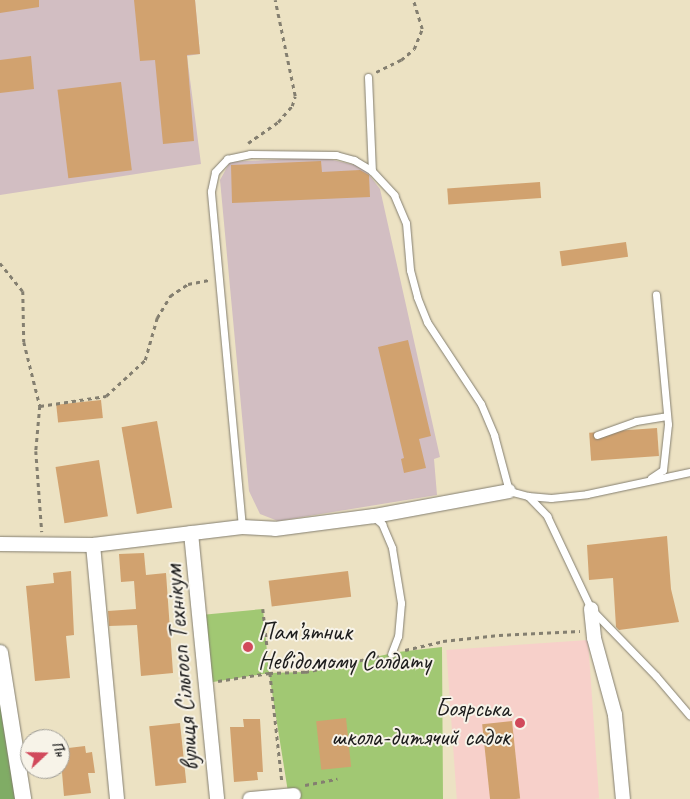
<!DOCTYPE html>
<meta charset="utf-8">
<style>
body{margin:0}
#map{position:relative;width:690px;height:799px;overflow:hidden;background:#ece2c3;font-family:Caveat,sans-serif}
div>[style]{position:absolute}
.built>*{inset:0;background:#f7d0ca;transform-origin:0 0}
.industrial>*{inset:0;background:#d2bec2}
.green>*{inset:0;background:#a1c873}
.forest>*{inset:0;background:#80ac65}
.building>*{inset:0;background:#d1a26f;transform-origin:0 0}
.path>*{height:2.5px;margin-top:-1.25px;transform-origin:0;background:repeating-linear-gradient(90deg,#847f70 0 4px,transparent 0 8px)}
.roads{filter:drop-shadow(0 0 1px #847f70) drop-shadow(0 0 1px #847f70)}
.service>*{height:7px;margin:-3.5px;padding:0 3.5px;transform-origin:3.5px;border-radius:3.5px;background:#fff}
.minor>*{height:14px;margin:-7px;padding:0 7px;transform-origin:7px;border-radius:7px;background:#fff}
.tertiary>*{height:16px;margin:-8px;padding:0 8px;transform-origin:8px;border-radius:8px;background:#fff}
.dots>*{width:14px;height:14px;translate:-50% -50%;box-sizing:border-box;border:2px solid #f7f3e8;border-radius:50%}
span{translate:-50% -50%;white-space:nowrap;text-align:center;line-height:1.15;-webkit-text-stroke:4px #f7f3e8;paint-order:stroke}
.poi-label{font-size:25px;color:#1c1c1c}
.left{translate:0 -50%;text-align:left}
.right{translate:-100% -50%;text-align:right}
.street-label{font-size:25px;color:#1c1c1c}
.north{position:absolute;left:20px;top:729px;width:50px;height:50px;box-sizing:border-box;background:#f7f3e8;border:1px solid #9f9d96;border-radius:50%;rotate:69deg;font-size:14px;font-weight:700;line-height:20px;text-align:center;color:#1c1c1c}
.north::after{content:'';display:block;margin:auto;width:18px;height:22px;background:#d1495b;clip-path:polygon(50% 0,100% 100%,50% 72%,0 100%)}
</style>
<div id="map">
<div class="built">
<div style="left:588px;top:640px;width:159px;height:142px;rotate:86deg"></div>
</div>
<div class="industrial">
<div style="clip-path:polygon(0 0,195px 0,200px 54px,187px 56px,201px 164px,0 195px)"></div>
<div style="clip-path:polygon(320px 157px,363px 167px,380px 189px,440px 457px,434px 459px,437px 495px,278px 521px,260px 514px,249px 491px,220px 180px,230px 162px)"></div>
</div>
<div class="green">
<div style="clip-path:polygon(263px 609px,269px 673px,305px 672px,398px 652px,442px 647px,443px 799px,250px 799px,288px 792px,269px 673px,207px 683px,201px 615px)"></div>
</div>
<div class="forest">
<div style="clip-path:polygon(0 643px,23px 799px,0 799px)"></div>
</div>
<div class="building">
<div style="clip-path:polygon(0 0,39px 0,39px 7px,0 13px)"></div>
<div style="clip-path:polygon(134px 0,195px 0,200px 54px,187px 55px,194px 141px,163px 144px,155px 60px,140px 61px)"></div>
<div style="clip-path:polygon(31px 56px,34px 89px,0 93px,0 60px)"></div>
<div style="left:121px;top:82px;width:89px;height:64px;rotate:83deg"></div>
<div style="clip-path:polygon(321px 161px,322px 172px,360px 170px,369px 175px,370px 197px,232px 203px,231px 165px)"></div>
<div style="left:540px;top:182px;width:16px;height:93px;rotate:86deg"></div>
<div style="left:626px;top:242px;width:15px;height:67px;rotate:82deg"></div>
<div style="clip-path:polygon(408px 340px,431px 436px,419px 439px,426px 468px,404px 473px,401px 459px,404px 458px,378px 347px)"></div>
<div style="left:101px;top:400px;width:18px;height:45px;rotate:84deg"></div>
<div style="left:157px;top:421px;width:88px;height:36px;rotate:80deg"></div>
<div style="left:657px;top:428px;width:28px;height:68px;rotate:86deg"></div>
<div style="left:99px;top:460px;width:57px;height:44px;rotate:81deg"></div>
<div style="clip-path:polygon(667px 536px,671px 589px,679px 622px,619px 630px,616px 627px,613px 578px,589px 580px,587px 545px)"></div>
<div style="clip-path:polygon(144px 553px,146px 575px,166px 573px,173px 673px,141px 676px,137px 625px,109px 626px,108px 611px,136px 609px,134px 581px,121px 582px,119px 554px)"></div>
<div style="clip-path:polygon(71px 571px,74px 635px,66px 636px,70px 678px,35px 681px,26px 586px,54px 583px,53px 573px)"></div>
<div style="left:348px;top:571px;width:26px;height:80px;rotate:83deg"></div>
<div style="left:346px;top:718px;width:49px;height:30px;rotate:84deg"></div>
<div style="clip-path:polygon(243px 719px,260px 719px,263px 772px,257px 772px,258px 780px,234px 782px,230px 727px,244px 727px)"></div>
<div style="left:512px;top:721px;width:78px;height:30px;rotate:84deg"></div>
<div style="left:180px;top:723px;width:60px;height:31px;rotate:84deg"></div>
<div style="clip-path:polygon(85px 746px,86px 753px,92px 752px,95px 773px,88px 773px,91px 793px,64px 796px,60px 749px)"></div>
</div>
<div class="path">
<div style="left:376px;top:72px;width:28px;rotate:-26deg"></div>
<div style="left:401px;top:60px;width:17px;rotate:-40deg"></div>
<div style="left:414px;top:49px;width:22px;rotate:-68deg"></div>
<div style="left:422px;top:29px;width:30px;rotate:-107deg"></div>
<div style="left:248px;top:143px;width:37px;rotate:-35deg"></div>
<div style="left:278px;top:122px;width:21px;rotate:-49deg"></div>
<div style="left:292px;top:106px;width:10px;rotate:-73deg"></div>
<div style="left:295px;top:96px;width:98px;rotate:-101.8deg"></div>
<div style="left:0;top:263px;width:36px;rotate:51deg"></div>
<div style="left:23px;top:291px;width:51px;rotate:88.9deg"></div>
<div style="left:24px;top:342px;width:66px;rotate:76deg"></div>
<div style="left:40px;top:406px;width:67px;rotate:-8.6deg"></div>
<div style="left:106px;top:396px;width:53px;rotate:-42.7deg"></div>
<div style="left:145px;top:360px;width:44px;rotate:-74.1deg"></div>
<div style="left:157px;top:318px;width:26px;rotate:-59deg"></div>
<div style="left:170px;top:296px;width:22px;rotate:-34deg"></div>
<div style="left:188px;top:284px;width:21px;rotate:-11deg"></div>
<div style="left:40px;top:406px;width:45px;rotate:95.1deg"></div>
<div style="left:36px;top:451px;width:81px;rotate:85.8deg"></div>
<div style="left:263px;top:609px;width:174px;rotate:83.7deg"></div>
<div style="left:405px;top:650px;width:39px;rotate:-13deg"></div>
<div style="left:443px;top:641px;width:56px;rotate:-6.1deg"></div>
<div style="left:499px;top:635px;width:81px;rotate:-2.8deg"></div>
<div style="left:218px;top:681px;width:52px;rotate:-8.9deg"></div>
<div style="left:269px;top:673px;width:36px;rotate:-2deg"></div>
<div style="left:305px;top:672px;width:77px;rotate:-12deg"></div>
<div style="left:305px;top:785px;width:33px;rotate:-11deg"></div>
</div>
<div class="roads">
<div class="service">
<div style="left:368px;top:77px;width:94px;rotate:87.6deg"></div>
<div style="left:597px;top:435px;width:41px;rotate:-19.7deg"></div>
<div style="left:636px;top:421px;width:31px;rotate:-9deg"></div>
<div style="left:651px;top:478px;width:14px;rotate:-34deg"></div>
<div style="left:663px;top:470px;width:46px;rotate:-83.8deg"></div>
<div style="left:668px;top:424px;width:130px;rotate:-95.3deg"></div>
<div style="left:528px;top:496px;width:23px;rotate:5deg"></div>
<div style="left:551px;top:498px;width:36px;rotate:-6deg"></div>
<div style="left:587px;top:494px;width:105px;rotate:-12.1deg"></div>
<div style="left:374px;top:517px;width:11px;rotate:41deg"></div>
<div style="left:382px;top:524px;width:26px;rotate:67deg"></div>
<div style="left:392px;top:548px;width:56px;rotate:80.7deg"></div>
<div style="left:401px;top:603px;width:33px;rotate:95deg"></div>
<div style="left:398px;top:636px;width:19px;rotate:111deg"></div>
<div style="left:242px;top:527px;width:337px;rotate:-95.3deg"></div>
<div style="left:211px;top:191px;width:19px;rotate:-78deg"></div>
<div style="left:215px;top:172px;width:18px;rotate:-47deg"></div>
<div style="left:227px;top:159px;width:24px;rotate:-12deg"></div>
<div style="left:250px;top:154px;width:86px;rotate:0.7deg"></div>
<div style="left:336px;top:155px;width:19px;rotate:16deg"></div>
<div style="left:354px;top:160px;width:21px;rotate:31deg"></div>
<div style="left:372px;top:171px;width:33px;rotate:47deg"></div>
<div style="left:394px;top:195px;width:30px;rotate:67deg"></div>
<div style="left:406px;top:223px;width:47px;rotate:85.1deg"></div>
<div style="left:410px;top:270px;width:28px;rotate:75deg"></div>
<div style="left:417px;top:297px;width:27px;rotate:68deg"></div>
<div style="left:427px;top:322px;width:98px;rotate:56.6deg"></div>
<div style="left:481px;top:404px;width:34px;rotate:67deg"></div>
<div style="left:494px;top:435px;width:58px;rotate:75deg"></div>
<div style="left:509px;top:491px;width:20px;rotate:15deg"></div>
<div style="left:528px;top:496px;width:28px;rotate:46deg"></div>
<div style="left:547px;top:516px;width:103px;rotate:64.7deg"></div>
<div style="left:591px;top:609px;width:93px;rotate:45.9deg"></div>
<div style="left:656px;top:676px;width:52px;rotate:49.6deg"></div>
</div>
<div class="minor">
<div style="left:191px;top:533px;width:267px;rotate:84.4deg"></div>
<div style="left:0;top:544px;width:93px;rotate:0.6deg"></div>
<div style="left:93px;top:545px;width:150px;rotate:-6.9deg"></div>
<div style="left:242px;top:527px;width:33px;rotate:3deg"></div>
<div style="left:275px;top:529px;width:100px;rotate:-7.5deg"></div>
<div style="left:374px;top:516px;width:137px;rotate:-10.5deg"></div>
<div style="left:93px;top:545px;width:255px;rotate:84.6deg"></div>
<div style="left:591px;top:609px;width:29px;rotate:84deg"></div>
<div style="left:594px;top:638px;width:80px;rotate:74.7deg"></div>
<div style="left:615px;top:715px;width:84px;rotate:84.6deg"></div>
<div style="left:250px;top:799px;width:44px;rotate:-5.2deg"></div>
</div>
<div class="tertiary">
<div style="left:0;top:653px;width:148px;rotate:81deg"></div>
</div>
</div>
<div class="dots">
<div style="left:248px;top:647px;background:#d1495b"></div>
<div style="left:520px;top:723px;background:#d1495b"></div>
</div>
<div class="poi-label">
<span class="left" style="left:258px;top:647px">Пам’ятник<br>Невідомому Солдату</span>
<span class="right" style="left:510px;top:723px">Боярська<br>школа-дитячий садок</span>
</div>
<div class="street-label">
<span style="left:182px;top:668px;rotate:-95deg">вулиця Сільгосп Технікум</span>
</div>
<div class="north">Пн</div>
</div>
